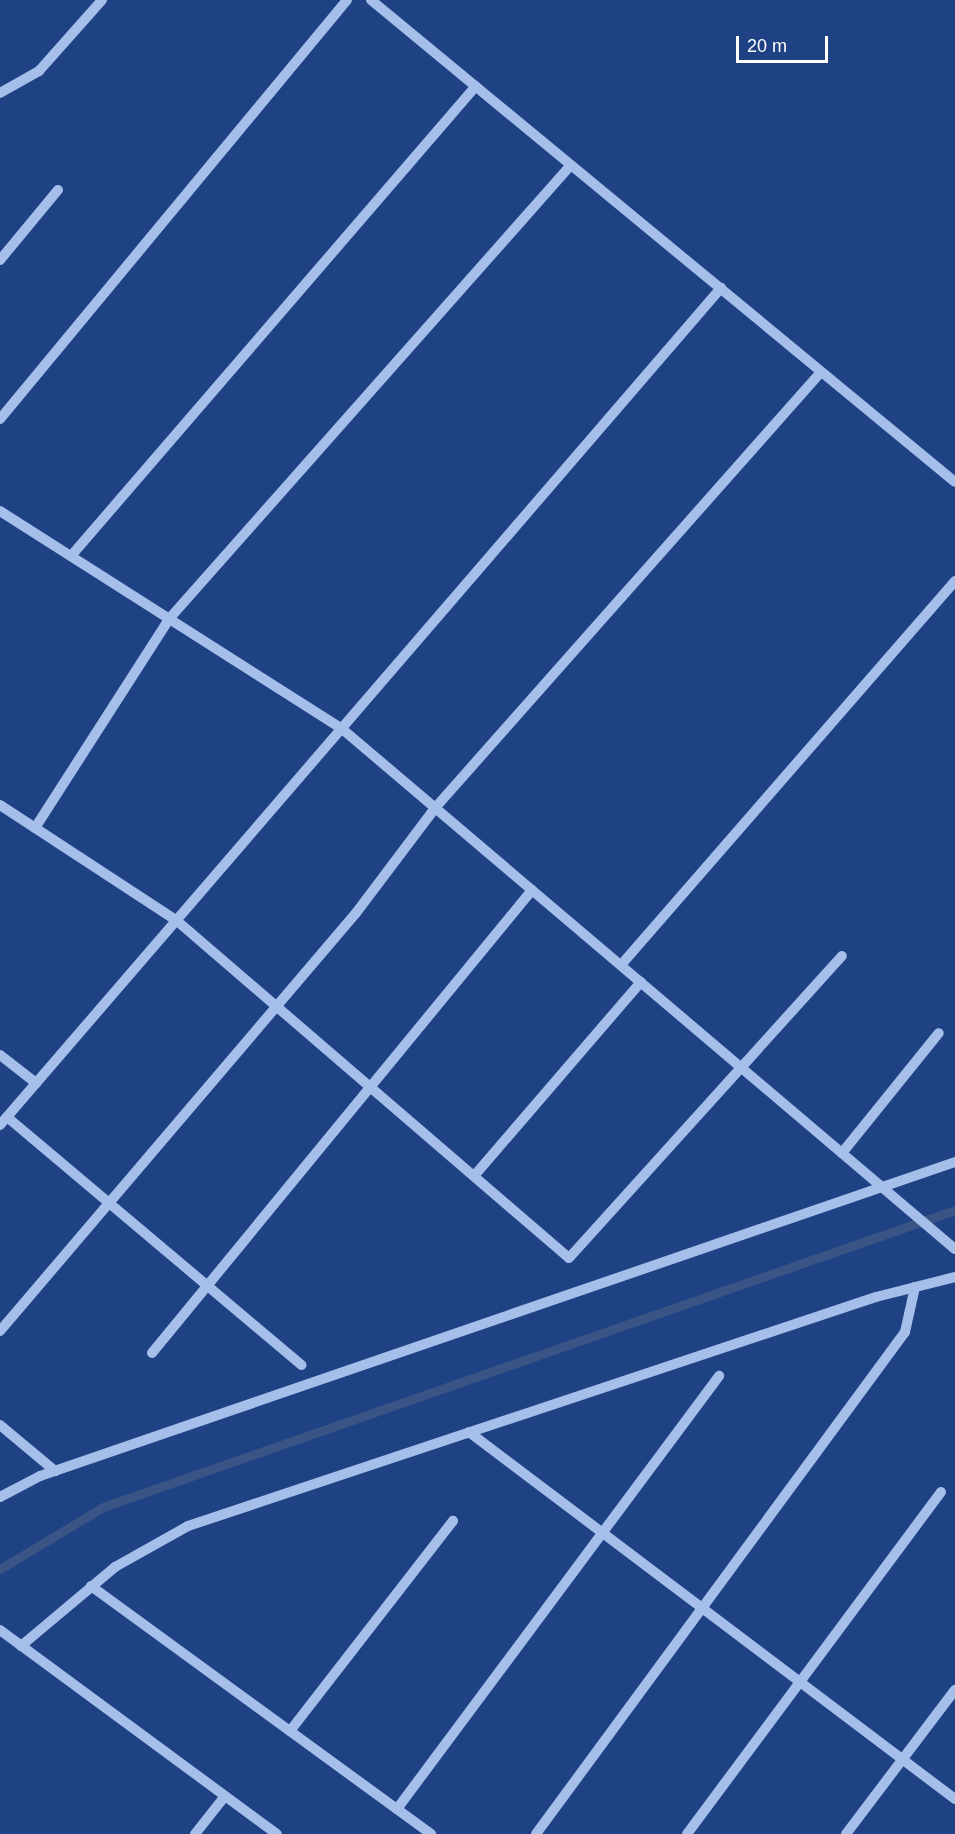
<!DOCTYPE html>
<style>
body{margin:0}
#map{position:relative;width:955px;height:1834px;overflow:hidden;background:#1e4284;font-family:Arial,sans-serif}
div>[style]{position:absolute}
.stream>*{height:9px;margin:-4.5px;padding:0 4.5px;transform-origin:4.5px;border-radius:4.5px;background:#3a5485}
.minor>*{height:10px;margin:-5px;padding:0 5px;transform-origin:5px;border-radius:5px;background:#a5beea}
span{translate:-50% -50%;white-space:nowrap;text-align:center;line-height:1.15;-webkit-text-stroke:5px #1e4284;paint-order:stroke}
.scale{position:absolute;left:736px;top:36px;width:92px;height:27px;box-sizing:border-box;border:3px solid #fff;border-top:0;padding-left:8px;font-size:18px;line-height:21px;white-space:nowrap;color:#fff;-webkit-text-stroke:4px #1e4284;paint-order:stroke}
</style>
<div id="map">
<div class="stream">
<div style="left:0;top:1569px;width:120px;rotate:-31deg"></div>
<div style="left:103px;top:1507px;width:902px;rotate:-19.22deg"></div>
</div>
<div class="minor">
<div style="left:371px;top:0;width:757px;rotate:39.53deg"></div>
<div style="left:0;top:93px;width:45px;rotate:-29.4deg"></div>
<div style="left:39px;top:71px;width:95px;rotate:-48.4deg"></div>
<div style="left:0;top:260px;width:91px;rotate:-50.4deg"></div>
<div style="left:0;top:419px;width:544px;rotate:-50.37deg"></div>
<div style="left:0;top:511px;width:404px;rotate:32.5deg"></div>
<div style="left:341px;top:728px;width:805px;rotate:40.32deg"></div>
<div style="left:71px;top:556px;width:620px;rotate:-49.25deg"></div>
<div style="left:0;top:805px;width:210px;rotate:33.2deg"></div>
<div style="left:176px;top:920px;width:518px;rotate:40.7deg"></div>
<div style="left:569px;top:1258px;width:407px;rotate:-47.9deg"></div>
<div style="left:35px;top:828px;width:248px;rotate:-57.3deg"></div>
<div style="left:169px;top:619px;width:606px;rotate:-48.48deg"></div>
<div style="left:621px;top:965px;width:509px;rotate:-48.98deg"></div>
<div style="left:0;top:1055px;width:46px;rotate:37.9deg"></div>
<div style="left:7px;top:1117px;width:385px;rotate:40.1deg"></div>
<div style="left:0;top:1125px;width:1105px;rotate:-49.26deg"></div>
<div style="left:842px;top:1153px;width:154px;rotate:-51.1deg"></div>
<div style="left:474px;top:1176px;width:256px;rotate:-49.3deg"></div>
<div style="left:0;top:1331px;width:549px;rotate:-49.58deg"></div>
<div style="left:356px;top:913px;width:131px;rotate:-53deg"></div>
<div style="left:435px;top:808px;width:582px;rotate:-48.48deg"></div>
<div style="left:152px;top:1353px;width:599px;rotate:-50.62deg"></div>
<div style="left:0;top:1425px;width:72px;rotate:39.9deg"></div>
<div style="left:469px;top:1432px;width:609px;rotate:37.06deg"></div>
<div style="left:0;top:1497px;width:45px;rotate:-27.7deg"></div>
<div style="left:40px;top:1476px;width:967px;rotate:-18.94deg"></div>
<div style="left:91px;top:1586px;width:421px;rotate:36.1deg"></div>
<div style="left:0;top:1630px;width:344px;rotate:36.4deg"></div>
<div style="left:21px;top:1646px;width:123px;rotate:-40deg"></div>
<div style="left:115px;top:1567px;width:84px;rotate:-29.3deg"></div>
<div style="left:188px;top:1526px;width:725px;rotate:-18.41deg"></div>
<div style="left:876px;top:1297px;width:81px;rotate:-14.2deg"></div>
<div style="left:290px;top:1731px;width:266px;rotate:-52.2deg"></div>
<div style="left:397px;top:1809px;width:540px;rotate:-53.36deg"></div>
<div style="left:195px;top:1834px;width:48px;rotate:-51.7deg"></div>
<div style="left:536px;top:1834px;width:623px;rotate:-53.68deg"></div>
<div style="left:905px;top:1332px;width:46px;rotate:-77.5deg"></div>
<div style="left:687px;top:1834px;width:426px;rotate:-53.4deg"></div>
<div style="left:846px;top:1834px;width:181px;rotate:-52.9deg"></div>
</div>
<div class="scale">20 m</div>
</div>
